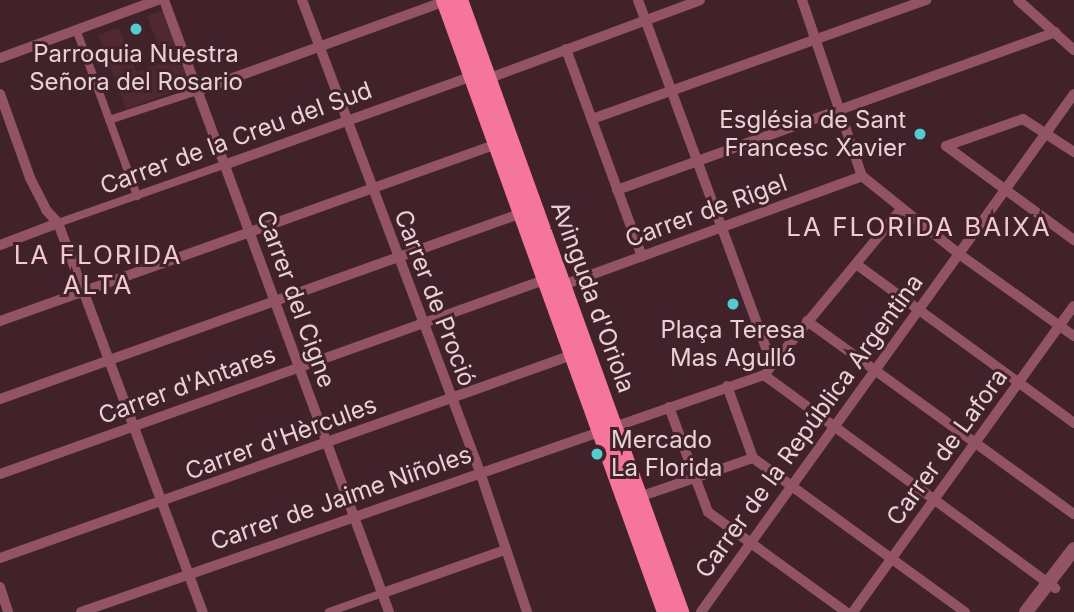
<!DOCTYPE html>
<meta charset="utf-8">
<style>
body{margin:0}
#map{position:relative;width:1074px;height:612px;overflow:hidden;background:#41222b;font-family:Inter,sans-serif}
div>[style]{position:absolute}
.built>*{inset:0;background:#4f2833}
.pedestrian>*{height:8px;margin:-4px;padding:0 4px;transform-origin:4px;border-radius:4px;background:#925465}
.minor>*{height:10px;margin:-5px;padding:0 5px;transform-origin:5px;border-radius:5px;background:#925465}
.tertiary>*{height:14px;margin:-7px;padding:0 7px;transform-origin:7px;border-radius:7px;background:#925465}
.primary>*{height:18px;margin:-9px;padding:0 9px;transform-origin:9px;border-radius:9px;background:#f5759c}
.dots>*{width:19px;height:19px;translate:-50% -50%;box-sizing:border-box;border:4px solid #41222b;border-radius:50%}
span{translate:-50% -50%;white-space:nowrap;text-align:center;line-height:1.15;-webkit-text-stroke:6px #41222b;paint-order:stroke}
.poi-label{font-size:24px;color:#e8d2d7}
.right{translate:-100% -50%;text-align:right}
.left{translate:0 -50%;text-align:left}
.street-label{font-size:24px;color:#e8d2d7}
.neighbourhood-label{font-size:26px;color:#f2c8d2;letter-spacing:2px}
</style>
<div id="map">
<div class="built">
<div style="clip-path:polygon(164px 10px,191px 85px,126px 109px,98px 35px,119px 28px,137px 72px,165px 62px,147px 16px)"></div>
</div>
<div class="pedestrian">
<div style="left:76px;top:29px;width:178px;rotate:69.9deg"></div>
<div style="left:109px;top:120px;width:93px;rotate:-18.2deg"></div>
<div style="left:58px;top:223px;width:176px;rotate:-19.3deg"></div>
<div style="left:329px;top:612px;width:57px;rotate:-19.4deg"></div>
</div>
<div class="minor">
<div style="left:164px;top:0;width:652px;rotate:69.81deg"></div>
<div style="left:302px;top:0;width:504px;rotate:69.34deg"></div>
<div style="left:480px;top:472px;width:148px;rotate:71.4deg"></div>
<div style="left:638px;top:0;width:389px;rotate:69.8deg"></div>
<div style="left:802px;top:0;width:186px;rotate:71.2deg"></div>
<div style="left:1018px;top:0;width:75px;rotate:41.8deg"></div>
<div style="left:566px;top:49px;width:221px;rotate:69.9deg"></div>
<div style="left:0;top:58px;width:168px;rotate:-20.2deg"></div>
<div style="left:197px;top:91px;width:264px;rotate:-19.9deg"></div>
<div style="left:0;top:94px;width:89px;rotate:70.3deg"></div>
<div style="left:30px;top:178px;width:36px;rotate:63deg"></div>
<div style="left:46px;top:210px;width:18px;rotate:47deg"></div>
<div style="left:58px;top:223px;width:415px;rotate:69.6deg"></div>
<div style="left:592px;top:119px;width:355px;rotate:-19.6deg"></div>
<div style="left:946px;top:146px;width:159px;rotate:36.3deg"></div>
<div style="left:946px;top:146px;width:82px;rotate:-19.3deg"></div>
<div style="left:1023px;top:119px;width:61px;rotate:32.9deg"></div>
<div style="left:224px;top:165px;width:263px;rotate:-19.7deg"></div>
<div style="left:472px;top:76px;width:15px;rotate:11deg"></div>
<div style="left:487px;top:79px;width:227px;rotate:-20.3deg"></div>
<div style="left:862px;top:176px;width:124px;rotate:38.8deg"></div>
<div style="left:959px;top:254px;width:141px;rotate:35.5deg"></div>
<div style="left:617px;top:190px;width:466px;rotate:-19.8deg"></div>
<div style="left:0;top:245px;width:62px;rotate:-20.8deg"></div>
<div style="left:856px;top:264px;width:270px;rotate:36.1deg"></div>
<div style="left:563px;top:285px;width:318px;rotate:-20deg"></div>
<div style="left:0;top:321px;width:528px;rotate:-19.6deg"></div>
<div style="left:807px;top:321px;width:329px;rotate:35.9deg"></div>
<div style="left:768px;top:370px;width:210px;rotate:-50.4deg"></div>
<div style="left:764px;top:375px;width:361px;rotate:36.2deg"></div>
<div style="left:727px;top:386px;width:77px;rotate:70.1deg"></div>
<div style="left:753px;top:458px;width:262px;rotate:36deg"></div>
<div style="left:0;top:399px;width:554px;rotate:-19.61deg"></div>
<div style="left:669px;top:407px;width:112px;rotate:69.6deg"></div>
<div style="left:708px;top:512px;width:170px;rotate:35.9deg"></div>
<div style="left:0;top:474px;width:581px;rotate:-19.62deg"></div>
<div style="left:639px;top:497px;width:120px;rotate:-18.9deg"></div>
<div style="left:0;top:558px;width:610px;rotate:-19.53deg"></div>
<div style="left:0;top:587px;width:26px;rotate:72deg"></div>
<div style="left:383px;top:593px;width:129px;rotate:-19.4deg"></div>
<div style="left:81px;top:612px;width:723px;rotate:-19.14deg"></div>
<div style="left:701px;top:612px;width:638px;rotate:-54.24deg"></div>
<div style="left:853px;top:612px;width:377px;rotate:-54.2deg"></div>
</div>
<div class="tertiary">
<div style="left:1026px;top:612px;width:79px;rotate:-52.7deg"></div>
</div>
<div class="primary">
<div style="left:445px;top:0;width:651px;rotate:70.14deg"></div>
<div style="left:459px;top:0;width:651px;rotate:70.14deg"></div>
</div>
<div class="dots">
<div style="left:136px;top:29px;background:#52cdcd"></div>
<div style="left:920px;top:134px;background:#52cdcd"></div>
<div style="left:733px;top:304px;background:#52cdcd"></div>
<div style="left:597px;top:454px;background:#52cdcd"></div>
</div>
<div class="poi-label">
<span style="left:136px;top:68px">Parroquia Nuestra<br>Señora del Rosario</span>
<span class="right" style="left:906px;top:134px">Església de Sant<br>Francesc Xavier</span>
<span style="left:733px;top:344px">Plaça Teresa<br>Mas Agulló</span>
<span class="left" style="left:611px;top:454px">Mercado<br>La Florida</span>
</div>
<div class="street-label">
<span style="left:236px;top:138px;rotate:-20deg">Carrer de la Creu del Sud</span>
<span style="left:706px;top:211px;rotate:-20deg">Carrer de Rigel</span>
<span style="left:593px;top:297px;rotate:70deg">Avinguda d'Oriola</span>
<span style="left:435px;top:298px;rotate:69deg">Carrer de Proció</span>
<span style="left:296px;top:299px;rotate:70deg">Carrer del Cigne</span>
<span style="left:187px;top:385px;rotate:-20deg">Carrer d'Antares</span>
<span style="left:809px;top:426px;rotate:-54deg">Carrer de la República Argentina</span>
<span style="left:281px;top:438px;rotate:-20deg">Carrer d'Hèrcules</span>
<span style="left:947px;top:447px;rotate:-54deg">Carrer de Lafora</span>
<span style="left:341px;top:498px;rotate:-19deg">Carrer de Jaime Niñoles</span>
</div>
<div class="neighbourhood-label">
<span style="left:919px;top:227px">LA FLORIDA BAIXA</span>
<span style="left:98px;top:270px">LA FLORIDA<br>ALTA</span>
</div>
</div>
